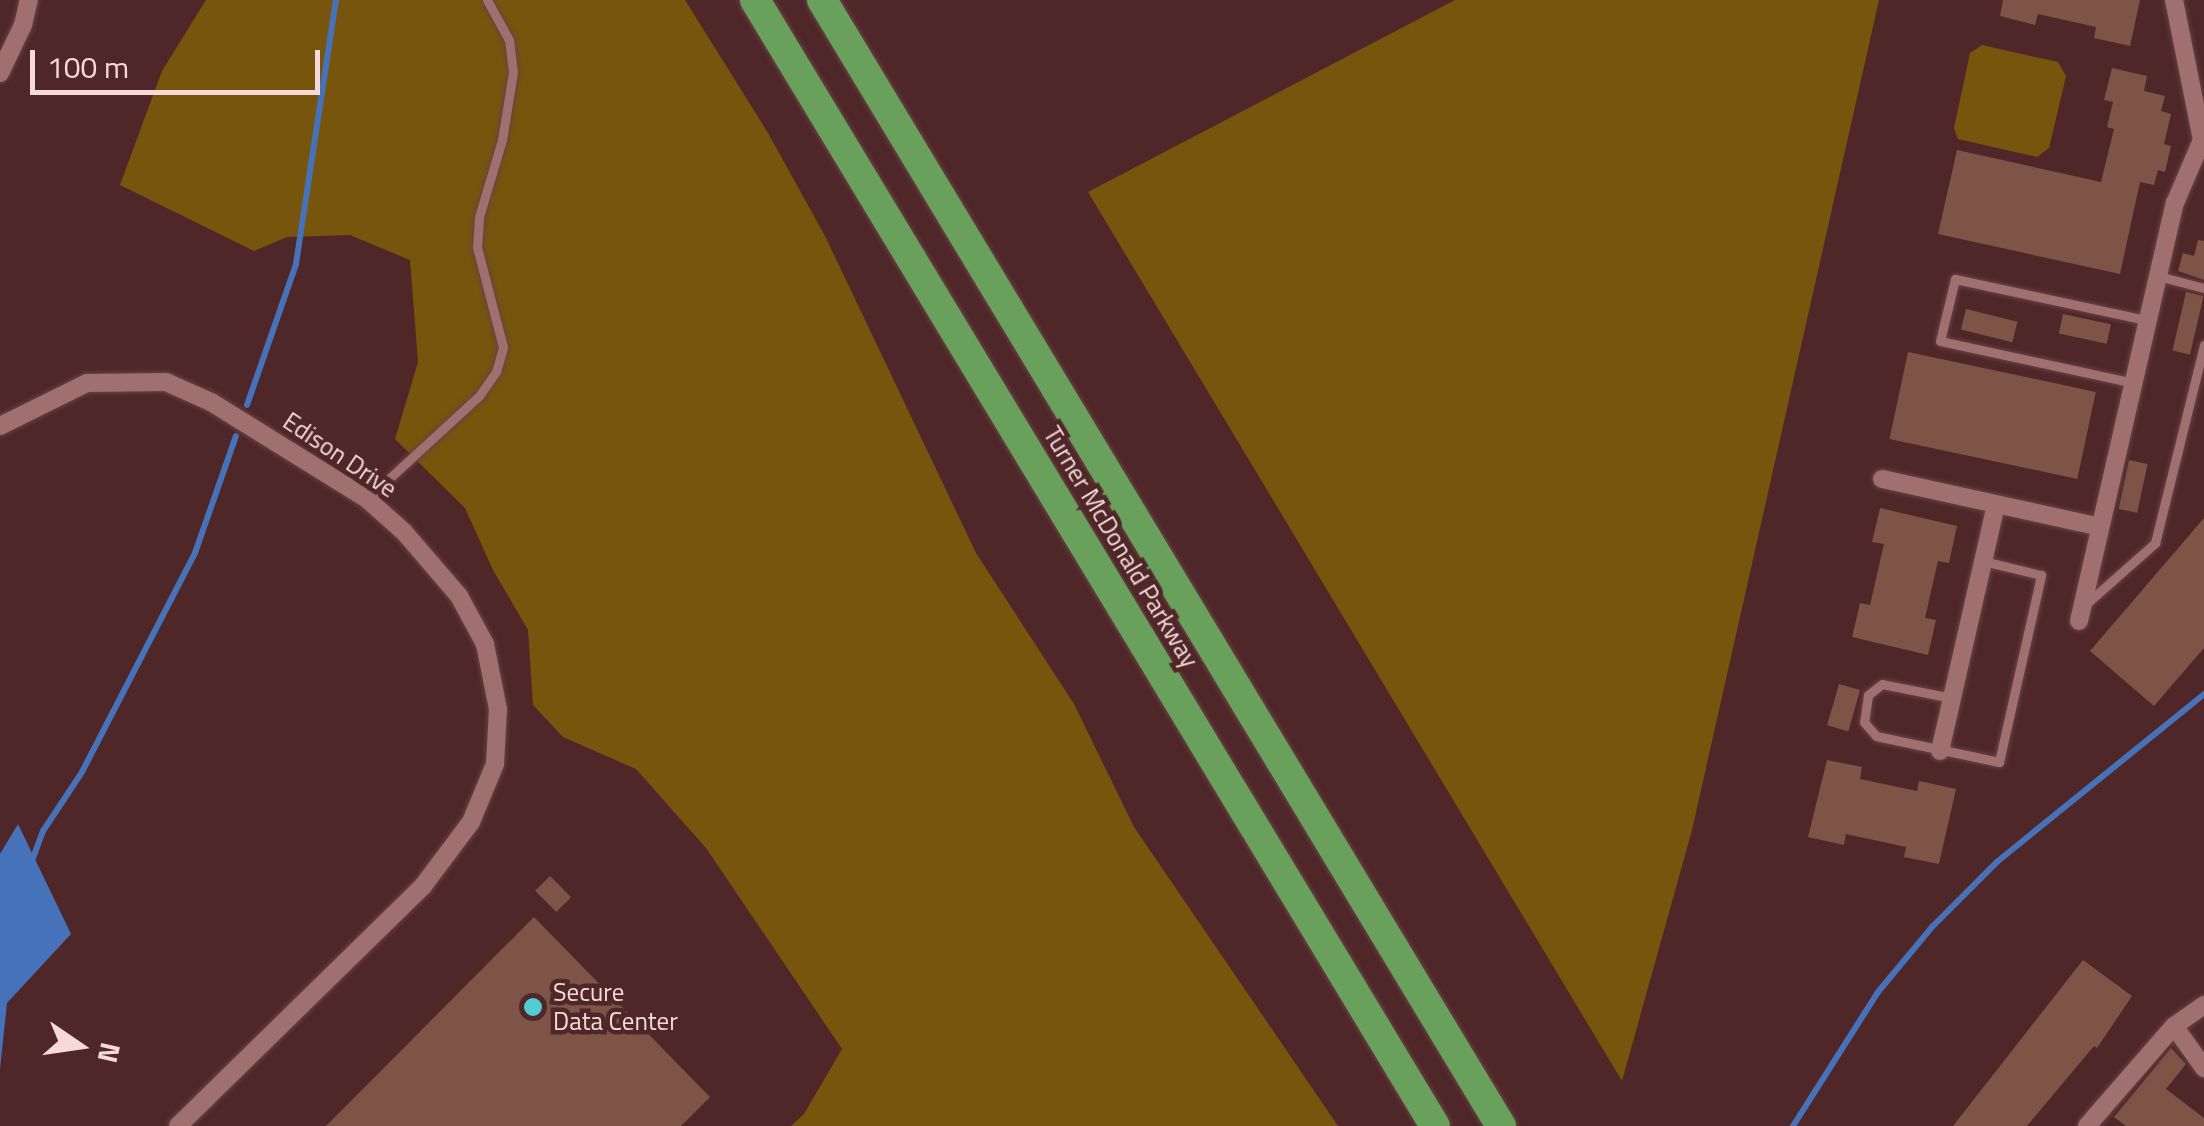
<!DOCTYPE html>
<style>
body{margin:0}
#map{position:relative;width:2204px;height:1126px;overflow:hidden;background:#502728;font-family:"Titillium Web",sans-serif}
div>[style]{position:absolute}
.green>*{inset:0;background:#77550c}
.water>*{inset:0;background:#4672b9}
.stream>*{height:6px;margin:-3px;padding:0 3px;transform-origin:3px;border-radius:3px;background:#4672b9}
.building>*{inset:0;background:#7d5446;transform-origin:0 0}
.roads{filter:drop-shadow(0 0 2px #664345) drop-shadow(0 0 2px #664345)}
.lane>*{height:9px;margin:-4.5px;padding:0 4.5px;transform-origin:4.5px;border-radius:4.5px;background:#9f706f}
.street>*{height:18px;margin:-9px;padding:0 9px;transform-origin:9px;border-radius:9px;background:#9f706f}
.highway>*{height:30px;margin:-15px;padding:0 15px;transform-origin:15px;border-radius:15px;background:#69a05b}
.dots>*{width:28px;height:28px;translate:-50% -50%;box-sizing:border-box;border:5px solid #502728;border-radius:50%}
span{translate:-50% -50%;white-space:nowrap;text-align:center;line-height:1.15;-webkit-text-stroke:9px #502728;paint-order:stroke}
.street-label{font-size:25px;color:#f5dad9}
.poi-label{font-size:25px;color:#f5dad9}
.left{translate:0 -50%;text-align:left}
.north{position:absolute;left:30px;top:996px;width:100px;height:100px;-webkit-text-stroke:8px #502728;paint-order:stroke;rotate:103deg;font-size:28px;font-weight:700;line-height:40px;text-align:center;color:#f5dad9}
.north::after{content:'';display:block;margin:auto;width:35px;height:45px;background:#f5dad9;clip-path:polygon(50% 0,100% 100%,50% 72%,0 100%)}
.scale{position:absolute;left:30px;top:50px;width:290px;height:45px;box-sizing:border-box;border:5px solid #f5dad9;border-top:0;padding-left:12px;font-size:30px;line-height:35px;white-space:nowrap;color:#f5dad9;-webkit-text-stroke:8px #502728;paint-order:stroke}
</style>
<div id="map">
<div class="green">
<div style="clip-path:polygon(206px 0,685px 0,768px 133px,825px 236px,976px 553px,1074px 704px,1134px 827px,1338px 1126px,791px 1126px,804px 1114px,842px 1049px,706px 848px,636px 769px,563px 737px,533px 705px,528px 630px,493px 570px,465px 508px,395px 439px,418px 362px,410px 260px,350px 235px,287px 237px,254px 251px,120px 185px,162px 71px)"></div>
<div style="clip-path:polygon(1455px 0,1879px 0,1692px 830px,1622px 1081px,1088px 192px)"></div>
<div style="clip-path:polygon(1982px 45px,2058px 62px,2066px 76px,2049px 148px,2037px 157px,1958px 139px,1954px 128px,1970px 53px)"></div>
</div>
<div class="water">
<div style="clip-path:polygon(18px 824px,71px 934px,7px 1003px,0 1069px,0 854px)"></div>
</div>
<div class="stream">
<div style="left:247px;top:405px;width:149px;rotate:-70.8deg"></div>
<div style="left:296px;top:264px;width:267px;rotate:-81.4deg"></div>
<div style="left:32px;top:861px;width:32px;rotate:-70deg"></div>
<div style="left:43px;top:831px;width:71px;rotate:-56.5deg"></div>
<div style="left:82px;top:772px;width:246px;rotate:-62.7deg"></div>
<div style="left:195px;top:553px;width:124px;rotate:-70.7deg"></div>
<div style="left:1793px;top:1126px;width:159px;rotate:-57.6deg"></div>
<div style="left:1878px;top:992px;width:85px;rotate:-50.3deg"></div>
<div style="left:1932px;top:927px;width:93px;rotate:-45deg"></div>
<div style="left:1998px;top:861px;width:265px;rotate:-39deg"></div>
</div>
<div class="building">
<div style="clip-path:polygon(2003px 0,2140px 0,2130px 46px,2094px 38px,2096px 27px,2038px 14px,2035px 25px,2000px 16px)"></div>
<div style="clip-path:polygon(2112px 68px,2147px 76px,2144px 91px,2165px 96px,2161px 111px,2171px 114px,2164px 144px,2171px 146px,2165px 172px,2158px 170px,2154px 185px,2140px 182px,2120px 274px,1938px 234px,1957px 150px,2101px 182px,2114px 129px,2107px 127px,2113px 102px,2104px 100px)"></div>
<div style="clip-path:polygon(2198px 240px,2204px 241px,2204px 280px,2178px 271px,2183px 253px,2194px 256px)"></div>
<div style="left:2186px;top:292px;width:18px;height:60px;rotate:13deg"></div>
<div style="left:1966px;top:309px;width:53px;height:21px;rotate:14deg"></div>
<div style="left:2063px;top:314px;width:49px;height:20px;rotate:12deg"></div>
<div style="left:1908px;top:352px;width:192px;height:89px;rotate:12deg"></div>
<div style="left:2129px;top:460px;width:19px;height:50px;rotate:12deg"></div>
<div style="clip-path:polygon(1880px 508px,1957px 526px,1949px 563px,1938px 561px,1925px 618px,1936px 620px,1928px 655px,1852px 637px,1860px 603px,1870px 605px,1884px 544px,1872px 542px)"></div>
<div style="clip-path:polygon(2204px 518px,2204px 648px,2154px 706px,2090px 651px)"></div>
<div style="left:1839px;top:684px;width:22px;height:43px;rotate:16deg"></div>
<div style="clip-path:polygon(1827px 760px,1862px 767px,1860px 779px,1917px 791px,1919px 781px,1956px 789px,1939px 864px,1904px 857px,1906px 847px,1846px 834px,1844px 845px,1808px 837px)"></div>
<div style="left:550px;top:876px;width:30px;height:21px;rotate:45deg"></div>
<div style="clip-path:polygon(534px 917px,710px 1097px,681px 1126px,326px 1126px)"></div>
<div style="clip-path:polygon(2083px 960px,2132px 996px,2097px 1048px,2094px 1046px,2027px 1126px,1953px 1126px)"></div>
<div style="clip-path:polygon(2171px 1048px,2186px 1064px,2166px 1089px,2204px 1118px,2204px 1126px,2126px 1126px,2114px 1117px)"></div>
</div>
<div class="roads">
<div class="lane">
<div style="left:2158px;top:276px;width:48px;rotate:14.6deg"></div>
<div style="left:2134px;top:383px;width:198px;rotate:-167.8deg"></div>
<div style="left:1940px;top:341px;width:64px;rotate:-76.4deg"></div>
<div style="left:1955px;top:279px;width:196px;rotate:12.1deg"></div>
<div style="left:368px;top:498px;width:151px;rotate:-42.6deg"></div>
<div style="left:479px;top:396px;width:29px;rotate:-55deg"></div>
<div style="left:496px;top:372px;width:26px;rotate:-74deg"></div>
<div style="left:503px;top:347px;width:103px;rotate:-104.6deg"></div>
<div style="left:477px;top:247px;width:30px;rotate:-86deg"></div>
<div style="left:479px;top:217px;width:80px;rotate:-73.4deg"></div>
<div style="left:502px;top:140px;width:69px;rotate:-80.8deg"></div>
<div style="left:513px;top:72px;width:32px;rotate:-97deg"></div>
<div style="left:509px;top:40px;width:46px;rotate:-118.8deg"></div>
<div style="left:2085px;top:605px;width:94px;rotate:-41.5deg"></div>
<div style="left:2155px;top:543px;width:204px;rotate:-76.1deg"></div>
<div style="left:1952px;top:698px;width:71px;rotate:-168.7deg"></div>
<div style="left:1882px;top:684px;width:18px;rotate:142deg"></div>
<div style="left:1868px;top:695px;width:27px;rotate:98deg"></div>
<div style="left:1864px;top:722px;width:18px;rotate:49deg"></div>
<div style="left:1876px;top:736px;width:126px;rotate:11.9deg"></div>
<div style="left:1999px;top:762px;width:192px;rotate:-77.3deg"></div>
<div style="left:2041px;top:575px;width:60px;rotate:-166.4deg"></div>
</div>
<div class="street">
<div style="left:0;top:73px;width:53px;rotate:-64.4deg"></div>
<div style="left:23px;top:25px;width:26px;rotate:-77deg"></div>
<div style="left:0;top:426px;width:97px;rotate:-26.3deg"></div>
<div style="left:87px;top:383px;width:79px;rotate:-0.7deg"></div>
<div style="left:166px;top:382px;width:49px;rotate:24deg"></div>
<div style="left:211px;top:402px;width:184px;rotate:31.9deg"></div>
<div style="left:367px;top:499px;width:50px;rotate:41.7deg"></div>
<div style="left:404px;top:532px;width:84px;rotate:49.3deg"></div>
<div style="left:459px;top:596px;width:55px;rotate:61.6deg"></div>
<div style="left:485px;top:644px;width:66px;rotate:78.7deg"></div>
<div style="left:498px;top:709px;width:55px;rotate:93.1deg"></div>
<div style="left:495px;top:764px;width:63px;rotate:112.5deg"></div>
<div style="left:471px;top:822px;width:80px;rotate:126.9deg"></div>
<div style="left:423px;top:886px;width:343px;rotate:135.6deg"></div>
<div style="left:1882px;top:479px;width:223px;rotate:12.4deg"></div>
<div style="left:2079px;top:621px;width:429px;rotate:-77.1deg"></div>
<div style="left:2175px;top:203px;width:69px;rotate:-66.8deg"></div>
<div style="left:2202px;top:140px;width:143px;rotate:-101.3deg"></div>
<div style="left:1940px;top:751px;width:252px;rotate:-77.2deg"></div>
<div style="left:2174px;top:1026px;width:52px;rotate:54.5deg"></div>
<div style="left:2087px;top:1126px;width:133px;rotate:-49deg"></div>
<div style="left:2174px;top:1026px;width:37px;rotate:-35deg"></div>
</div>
<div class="highway">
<div style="left:755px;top:0;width:1315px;rotate:58.87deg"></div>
<div style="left:822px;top:0;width:1315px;rotate:58.91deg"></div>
</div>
</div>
<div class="dots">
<div style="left:533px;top:1007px;background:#51ccd2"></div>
</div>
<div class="street-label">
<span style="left:340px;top:455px;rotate:34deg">Edison Drive</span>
<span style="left:1121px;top:547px;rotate:59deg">Turner McDonald Parkway</span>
</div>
<div class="poi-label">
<span class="left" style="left:553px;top:1007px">Secure<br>Data Center</span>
</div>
<div class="north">N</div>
<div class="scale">100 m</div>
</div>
